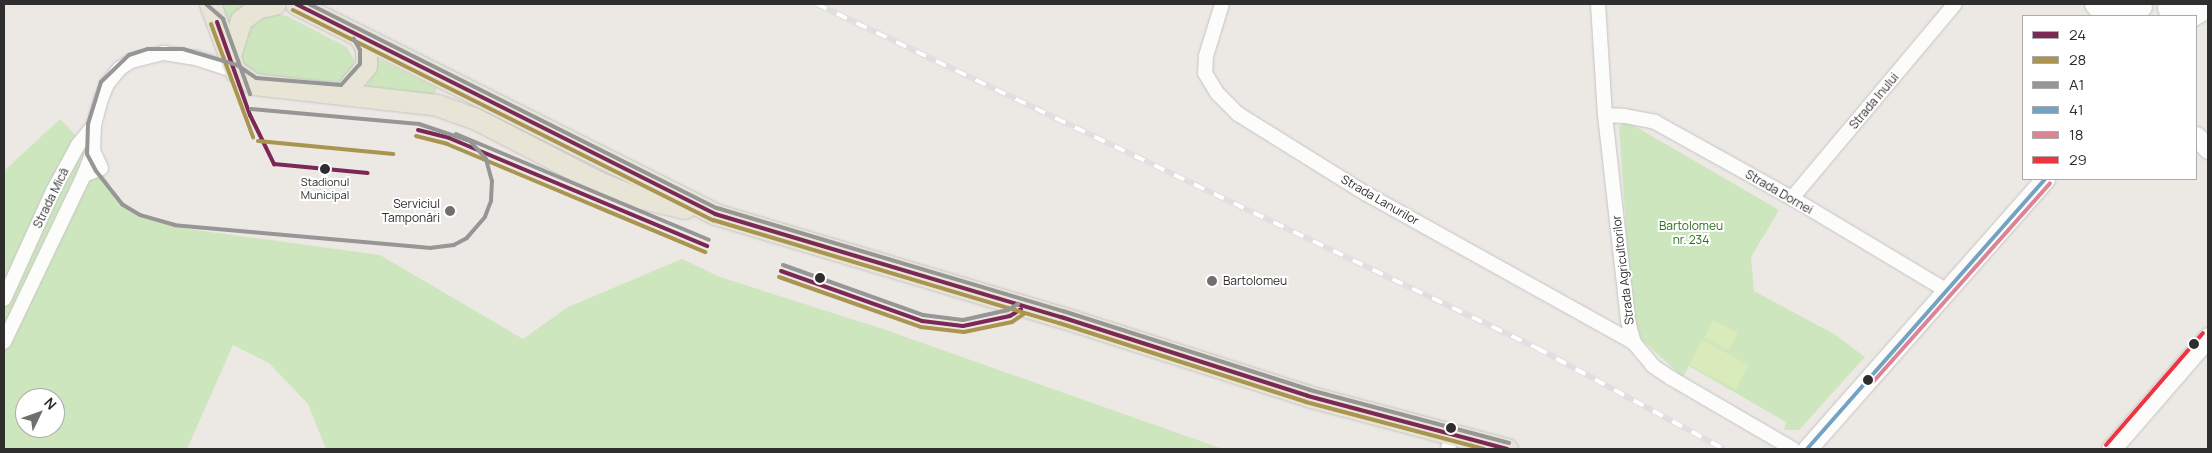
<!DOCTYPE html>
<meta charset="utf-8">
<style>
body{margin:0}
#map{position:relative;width:2212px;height:453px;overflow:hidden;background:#ece8e4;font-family:Manrope,sans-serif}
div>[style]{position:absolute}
.green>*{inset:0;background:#cee6be}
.pitch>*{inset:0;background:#d9eabb;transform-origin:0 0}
.roads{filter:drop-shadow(0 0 1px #c5c4c5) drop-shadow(0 0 1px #c5c4c5)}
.street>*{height:14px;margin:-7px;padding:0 7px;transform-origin:7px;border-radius:7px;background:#fcfcfb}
.secondary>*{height:19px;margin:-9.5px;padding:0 9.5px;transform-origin:9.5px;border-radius:9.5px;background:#fcfcfb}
.primary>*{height:21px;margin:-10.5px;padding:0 10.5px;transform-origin:10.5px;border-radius:10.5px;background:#e8e4d6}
.rail>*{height:5.5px;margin-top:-2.75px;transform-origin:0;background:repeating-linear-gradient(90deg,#fff 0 11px,#dfdfe1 0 22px);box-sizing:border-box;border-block:1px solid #dfdfe1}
.bus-1>*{height:4px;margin:-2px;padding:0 2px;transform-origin:2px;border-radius:2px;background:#7b2854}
.bus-2>*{height:4px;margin:-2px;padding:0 2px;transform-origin:2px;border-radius:2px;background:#a99550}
.bus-3>*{height:4px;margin:-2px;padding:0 2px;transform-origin:2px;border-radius:2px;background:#969696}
.bus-4>*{height:4px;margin:-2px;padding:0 2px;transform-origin:2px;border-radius:2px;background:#73a2c3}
.bus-5>*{height:4px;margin:-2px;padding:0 2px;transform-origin:2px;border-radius:2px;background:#dc8394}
.bus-6>*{height:4px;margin:-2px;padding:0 2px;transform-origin:2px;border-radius:2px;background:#ef3341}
.dots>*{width:14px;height:14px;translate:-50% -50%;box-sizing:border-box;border:2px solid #fff;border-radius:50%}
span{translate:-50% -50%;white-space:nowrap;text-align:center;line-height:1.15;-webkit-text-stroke:4px #fff;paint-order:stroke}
.bus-label{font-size:11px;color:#2e2e2e}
.street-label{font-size:12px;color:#2e2e2e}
.poi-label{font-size:12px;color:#2e2e2e}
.right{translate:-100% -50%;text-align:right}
.left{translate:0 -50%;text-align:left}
.park-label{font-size:12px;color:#2c6e1b}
.frame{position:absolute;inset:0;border:5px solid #2e2e2e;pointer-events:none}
.legend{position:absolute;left:2022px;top:15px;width:175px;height:165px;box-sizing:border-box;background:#fff;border:1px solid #ababab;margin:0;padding:6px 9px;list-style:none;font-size:15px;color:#2e2e2e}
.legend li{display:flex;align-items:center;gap:10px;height:25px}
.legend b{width:25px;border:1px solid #ababab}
.north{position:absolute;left:15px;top:388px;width:50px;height:50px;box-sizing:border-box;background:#fff;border:1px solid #ababab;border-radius:50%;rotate:48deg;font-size:14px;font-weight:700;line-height:20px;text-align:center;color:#2e2e2e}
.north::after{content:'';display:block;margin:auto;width:18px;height:22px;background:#706f6e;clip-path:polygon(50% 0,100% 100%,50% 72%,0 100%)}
</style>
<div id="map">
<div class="green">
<div style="clip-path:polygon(218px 4px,250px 4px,230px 31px)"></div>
<div style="clip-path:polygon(268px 12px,287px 16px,347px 47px,354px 60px,353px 70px,339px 84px,258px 77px,244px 65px,239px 47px,242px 32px)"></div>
<div style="clip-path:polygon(377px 59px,437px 88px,434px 96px,365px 89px,375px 70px)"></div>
<div style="clip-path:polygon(evenodd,60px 119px,85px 145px,123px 207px,174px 227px,380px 255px,523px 339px,568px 307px,682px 259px,720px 277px,883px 329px,1223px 449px,326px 449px,308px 404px,269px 363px,233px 345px,187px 449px,4px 449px,4px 171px,60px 119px,25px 398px,55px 398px,55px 428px,25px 428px,25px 398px)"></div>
<div style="clip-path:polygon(1626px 121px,1779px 210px,1751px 257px,1754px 291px,1834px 334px,1865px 357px,1799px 430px,1784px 430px,1786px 422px,1689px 366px,1683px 377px,1641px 339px,1635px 320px,1627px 241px,1619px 126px)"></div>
</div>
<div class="pitch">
<div style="left:1713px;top:320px;width:28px;height:20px;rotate:27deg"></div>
<div style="left:1702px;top:340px;width:53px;height:28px;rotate:28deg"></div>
</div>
<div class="roads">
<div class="street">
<div style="left:1222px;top:4px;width:54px;rotate:107.1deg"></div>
<div style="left:1206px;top:56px;width:17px;rotate:93deg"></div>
<div style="left:1205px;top:73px;width:23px;rotate:59deg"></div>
<div style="left:1217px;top:93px;width:30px;rotate:45deg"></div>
<div style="left:1238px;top:114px;width:150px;rotate:31.9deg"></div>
<div style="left:1365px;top:193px;width:308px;rotate:29.1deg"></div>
<div style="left:1598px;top:4px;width:111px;rotate:86.4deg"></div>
<div style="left:1605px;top:115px;width:207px;rotate:83.6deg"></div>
<div style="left:1628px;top:321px;width:23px;rotate:75deg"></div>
<div style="left:1634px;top:343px;width:30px;rotate:50deg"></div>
<div style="left:1653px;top:366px;width:22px;rotate:34deg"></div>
<div style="left:1671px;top:378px;width:141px;rotate:30.2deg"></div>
<div style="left:1605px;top:115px;width:20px;rotate:3deg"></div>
<div style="left:1625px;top:116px;width:31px;rotate:11deg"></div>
<div style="left:1655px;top:122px;width:157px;rotate:29deg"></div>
<div style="left:1792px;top:198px;width:179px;rotate:30.9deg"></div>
<div style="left:84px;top:175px;width:26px;rotate:-69deg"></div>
<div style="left:93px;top:151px;width:26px;rotate:-88deg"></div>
<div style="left:94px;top:125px;width:27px;rotate:-75deg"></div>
<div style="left:101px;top:99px;width:16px;rotate:-68deg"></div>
<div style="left:107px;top:84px;width:19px;rotate:-51deg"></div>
<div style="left:119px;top:69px;width:14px;rotate:-34deg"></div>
<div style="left:131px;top:61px;width:34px;rotate:-14deg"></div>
<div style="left:164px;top:53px;width:32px;rotate:9deg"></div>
<div style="left:196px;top:58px;width:41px;rotate:18.4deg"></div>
<div style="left:1792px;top:198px;width:253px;rotate:-50deg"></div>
<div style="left:4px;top:299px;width:119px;rotate:-65.6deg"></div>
<div style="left:53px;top:191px;width:52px;rotate:-61.5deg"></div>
<div style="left:78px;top:145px;width:26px;rotate:-51deg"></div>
<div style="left:4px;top:342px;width:185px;rotate:-64.4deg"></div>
<div style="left:84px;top:175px;width:18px;rotate:-22deg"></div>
<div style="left:101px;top:168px;width:19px;rotate:-115deg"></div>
<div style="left:1448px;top:449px;width:16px;rotate:-75deg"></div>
</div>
<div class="secondary">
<div style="left:2094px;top:4px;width:16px;rotate:50deg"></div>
<div style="left:2111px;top:4px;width:16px;rotate:15deg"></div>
<div style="left:2126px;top:8px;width:16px;rotate:-4deg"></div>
<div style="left:2167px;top:8px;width:20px;rotate:-11deg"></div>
<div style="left:2193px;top:16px;width:17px;rotate:-31deg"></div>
<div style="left:2196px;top:136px;width:18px;rotate:47deg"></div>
<div style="left:1807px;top:449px;width:360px;rotate:-48.6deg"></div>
<div style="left:2111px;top:449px;width:148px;rotate:-49.1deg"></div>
</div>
<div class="primary">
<div style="left:210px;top:4px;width:72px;rotate:69.5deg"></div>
<div style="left:235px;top:71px;width:23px;rotate:34deg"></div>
<div style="left:254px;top:84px;width:184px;rotate:6.5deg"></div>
<div style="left:437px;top:105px;width:41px;rotate:19.7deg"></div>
<div style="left:476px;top:119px;width:137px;rotate:27.3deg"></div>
<div style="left:598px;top:182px;width:38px;rotate:22deg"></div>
<div style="left:633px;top:196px;width:53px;rotate:13deg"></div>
<div style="left:296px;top:4px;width:469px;rotate:26.6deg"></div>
<div style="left:715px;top:214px;width:361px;rotate:16.6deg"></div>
<div style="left:1061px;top:317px;width:259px;rotate:17.7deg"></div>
<div style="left:1308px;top:396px;width:206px;rotate:14.9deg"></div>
<div style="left:230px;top:56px;width:38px;rotate:-73deg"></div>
<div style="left:241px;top:20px;width:22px;rotate:-36deg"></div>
<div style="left:259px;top:7px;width:16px;rotate:-11deg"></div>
<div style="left:344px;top:92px;width:34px;rotate:-50deg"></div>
<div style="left:366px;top:66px;width:18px;rotate:-90deg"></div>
<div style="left:366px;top:48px;width:14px;rotate:-120deg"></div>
</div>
</div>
<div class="rail">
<div style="left:817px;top:4px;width:798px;rotate:25.54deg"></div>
<div style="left:1537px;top:348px;width:213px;rotate:28.4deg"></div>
</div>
<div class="bus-1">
<div style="left:296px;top:4px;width:469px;rotate:26.6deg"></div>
<div style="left:715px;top:214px;width:361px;rotate:16.6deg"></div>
<div style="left:1061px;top:317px;width:259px;rotate:17.7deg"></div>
<div style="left:1308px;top:396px;width:206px;rotate:14.9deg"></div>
<div style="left:217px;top:22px;width:99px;rotate:70.5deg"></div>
<div style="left:250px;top:115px;width:55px;rotate:63.9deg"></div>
<div style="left:418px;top:130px;width:32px;rotate:14deg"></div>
<div style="left:449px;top:138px;width:280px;rotate:22.7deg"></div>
<div style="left:274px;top:164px;width:94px;rotate:5.5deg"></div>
<div style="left:781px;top:271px;width:150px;rotate:19.5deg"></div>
<div style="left:922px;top:321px;width:41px;rotate:7deg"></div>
<div style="left:963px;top:326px;width:48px;rotate:-12deg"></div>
<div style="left:1010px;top:316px;width:13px;rotate:-32deg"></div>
</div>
<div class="bus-2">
<div style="left:293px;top:10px;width:470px;rotate:26.6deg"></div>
<div style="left:713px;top:220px;width:361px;rotate:16.6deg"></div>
<div style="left:1059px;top:323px;width:259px;rotate:17.7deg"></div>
<div style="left:1306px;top:402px;width:184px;rotate:14.8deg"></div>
<div style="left:211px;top:24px;width:121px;rotate:69.6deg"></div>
<div style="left:416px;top:136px;width:32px;rotate:14deg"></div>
<div style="left:447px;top:144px;width:280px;rotate:22.7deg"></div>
<div style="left:258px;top:141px;width:136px;rotate:5.5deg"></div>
<div style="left:779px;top:277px;width:151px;rotate:19.4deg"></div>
<div style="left:921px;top:327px;width:43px;rotate:6.6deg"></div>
<div style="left:964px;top:332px;width:49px;rotate:-11.8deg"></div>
<div style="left:1012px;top:322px;width:14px;rotate:-34deg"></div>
</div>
<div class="bus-3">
<div style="left:206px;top:4px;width:23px;rotate:41deg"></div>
<div style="left:223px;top:19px;width:80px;rotate:70.2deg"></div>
<div style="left:309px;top:4px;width:456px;rotate:26.6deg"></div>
<div style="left:717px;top:208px;width:361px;rotate:16.6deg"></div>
<div style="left:1063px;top:311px;width:259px;rotate:17.7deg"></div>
<div style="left:1310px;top:390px;width:206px;rotate:14.9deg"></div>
<div style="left:251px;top:109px;width:169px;rotate:5.1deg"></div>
<div style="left:419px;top:124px;width:54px;rotate:18.4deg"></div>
<div style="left:470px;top:141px;width:24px;rotate:48deg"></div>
<div style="left:486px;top:159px;width:23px;rotate:75deg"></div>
<div style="left:492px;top:181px;width:20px;rotate:93deg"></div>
<div style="left:491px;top:201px;width:17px;rotate:111deg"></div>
<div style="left:485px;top:217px;width:28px;rotate:131deg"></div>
<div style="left:467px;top:238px;width:15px;rotate:152deg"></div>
<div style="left:454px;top:245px;width:23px;rotate:173deg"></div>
<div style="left:431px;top:248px;width:257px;rotate:-174.9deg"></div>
<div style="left:175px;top:225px;width:36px;rotate:-164deg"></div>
<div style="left:140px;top:215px;width:21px;rotate:-149deg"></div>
<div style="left:122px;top:204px;width:42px;rotate:-128.2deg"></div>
<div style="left:96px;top:171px;width:19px;rotate:-118deg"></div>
<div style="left:87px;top:154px;width:30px;rotate:-88deg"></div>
<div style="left:88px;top:124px;width:44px;rotate:-72.8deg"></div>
<div style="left:101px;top:82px;width:39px;rotate:-44deg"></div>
<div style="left:129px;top:55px;width:20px;rotate:-18deg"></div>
<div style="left:148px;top:49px;width:35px"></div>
<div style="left:183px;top:49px;width:56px;rotate:16.5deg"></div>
<div style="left:237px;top:65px;width:23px;rotate:34deg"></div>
<div style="left:256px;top:78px;width:85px;rotate:4.7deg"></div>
<div style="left:341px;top:85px;width:28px;rotate:-48deg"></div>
<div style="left:360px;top:64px;width:14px;rotate:-90deg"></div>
<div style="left:360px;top:50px;width:13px;rotate:-119deg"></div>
<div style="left:456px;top:134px;width:274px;rotate:22.7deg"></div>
<div style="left:783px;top:265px;width:149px;rotate:19.7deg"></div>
<div style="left:923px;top:315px;width:40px;rotate:7.1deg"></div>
<div style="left:963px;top:320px;width:46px;rotate:-12.5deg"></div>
<div style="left:1008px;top:310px;width:12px;rotate:-31deg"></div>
</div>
<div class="bus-4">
<div style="left:1807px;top:449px;width:360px;rotate:-48.6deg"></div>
</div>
<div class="bus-5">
<div style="left:1873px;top:382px;width:266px;rotate:-48.3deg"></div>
</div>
<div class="bus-6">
<div style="left:2106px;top:445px;width:148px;rotate:-49.1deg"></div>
</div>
<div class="dots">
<div style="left:325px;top:169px;background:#2e2e2e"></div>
<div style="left:450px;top:211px;background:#706f6e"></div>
<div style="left:820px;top:278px;background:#2e2e2e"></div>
<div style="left:1212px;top:281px;background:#706f6e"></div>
<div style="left:2194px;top:344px;background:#2e2e2e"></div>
<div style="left:1868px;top:380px;background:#2e2e2e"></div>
<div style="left:1451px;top:428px;background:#2e2e2e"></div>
</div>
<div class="bus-label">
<span style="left:325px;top:189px">Stadionul<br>Municipal</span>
</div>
<div class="street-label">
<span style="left:1874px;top:101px;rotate:-50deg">Strada Inului</span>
<span style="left:1779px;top:192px;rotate:30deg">Strada Dornei</span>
<span style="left:51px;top:198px;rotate:-64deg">Strada Mică</span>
<span style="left:1380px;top:200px;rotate:30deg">Strada Lanurilor</span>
<span style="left:1623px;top:270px;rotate:-97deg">Strada Agricultorilor</span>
</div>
<div class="poi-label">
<span class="right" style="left:440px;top:211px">Serviciul<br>Tamponări</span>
<span class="left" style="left:1223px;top:281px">Bartolomeu</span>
</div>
<div class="park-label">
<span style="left:1691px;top:233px">Bartolomeu<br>nr. 234</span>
</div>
<div class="frame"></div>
<ul class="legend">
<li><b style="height:6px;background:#7b2854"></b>24</li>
<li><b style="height:6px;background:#a99550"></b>28</li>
<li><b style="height:6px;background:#969696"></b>A1</li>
<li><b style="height:6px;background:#73a2c3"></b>41</li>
<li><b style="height:6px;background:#dc8394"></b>18</li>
<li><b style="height:6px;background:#ef3341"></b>29</li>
</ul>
<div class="north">N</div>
</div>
